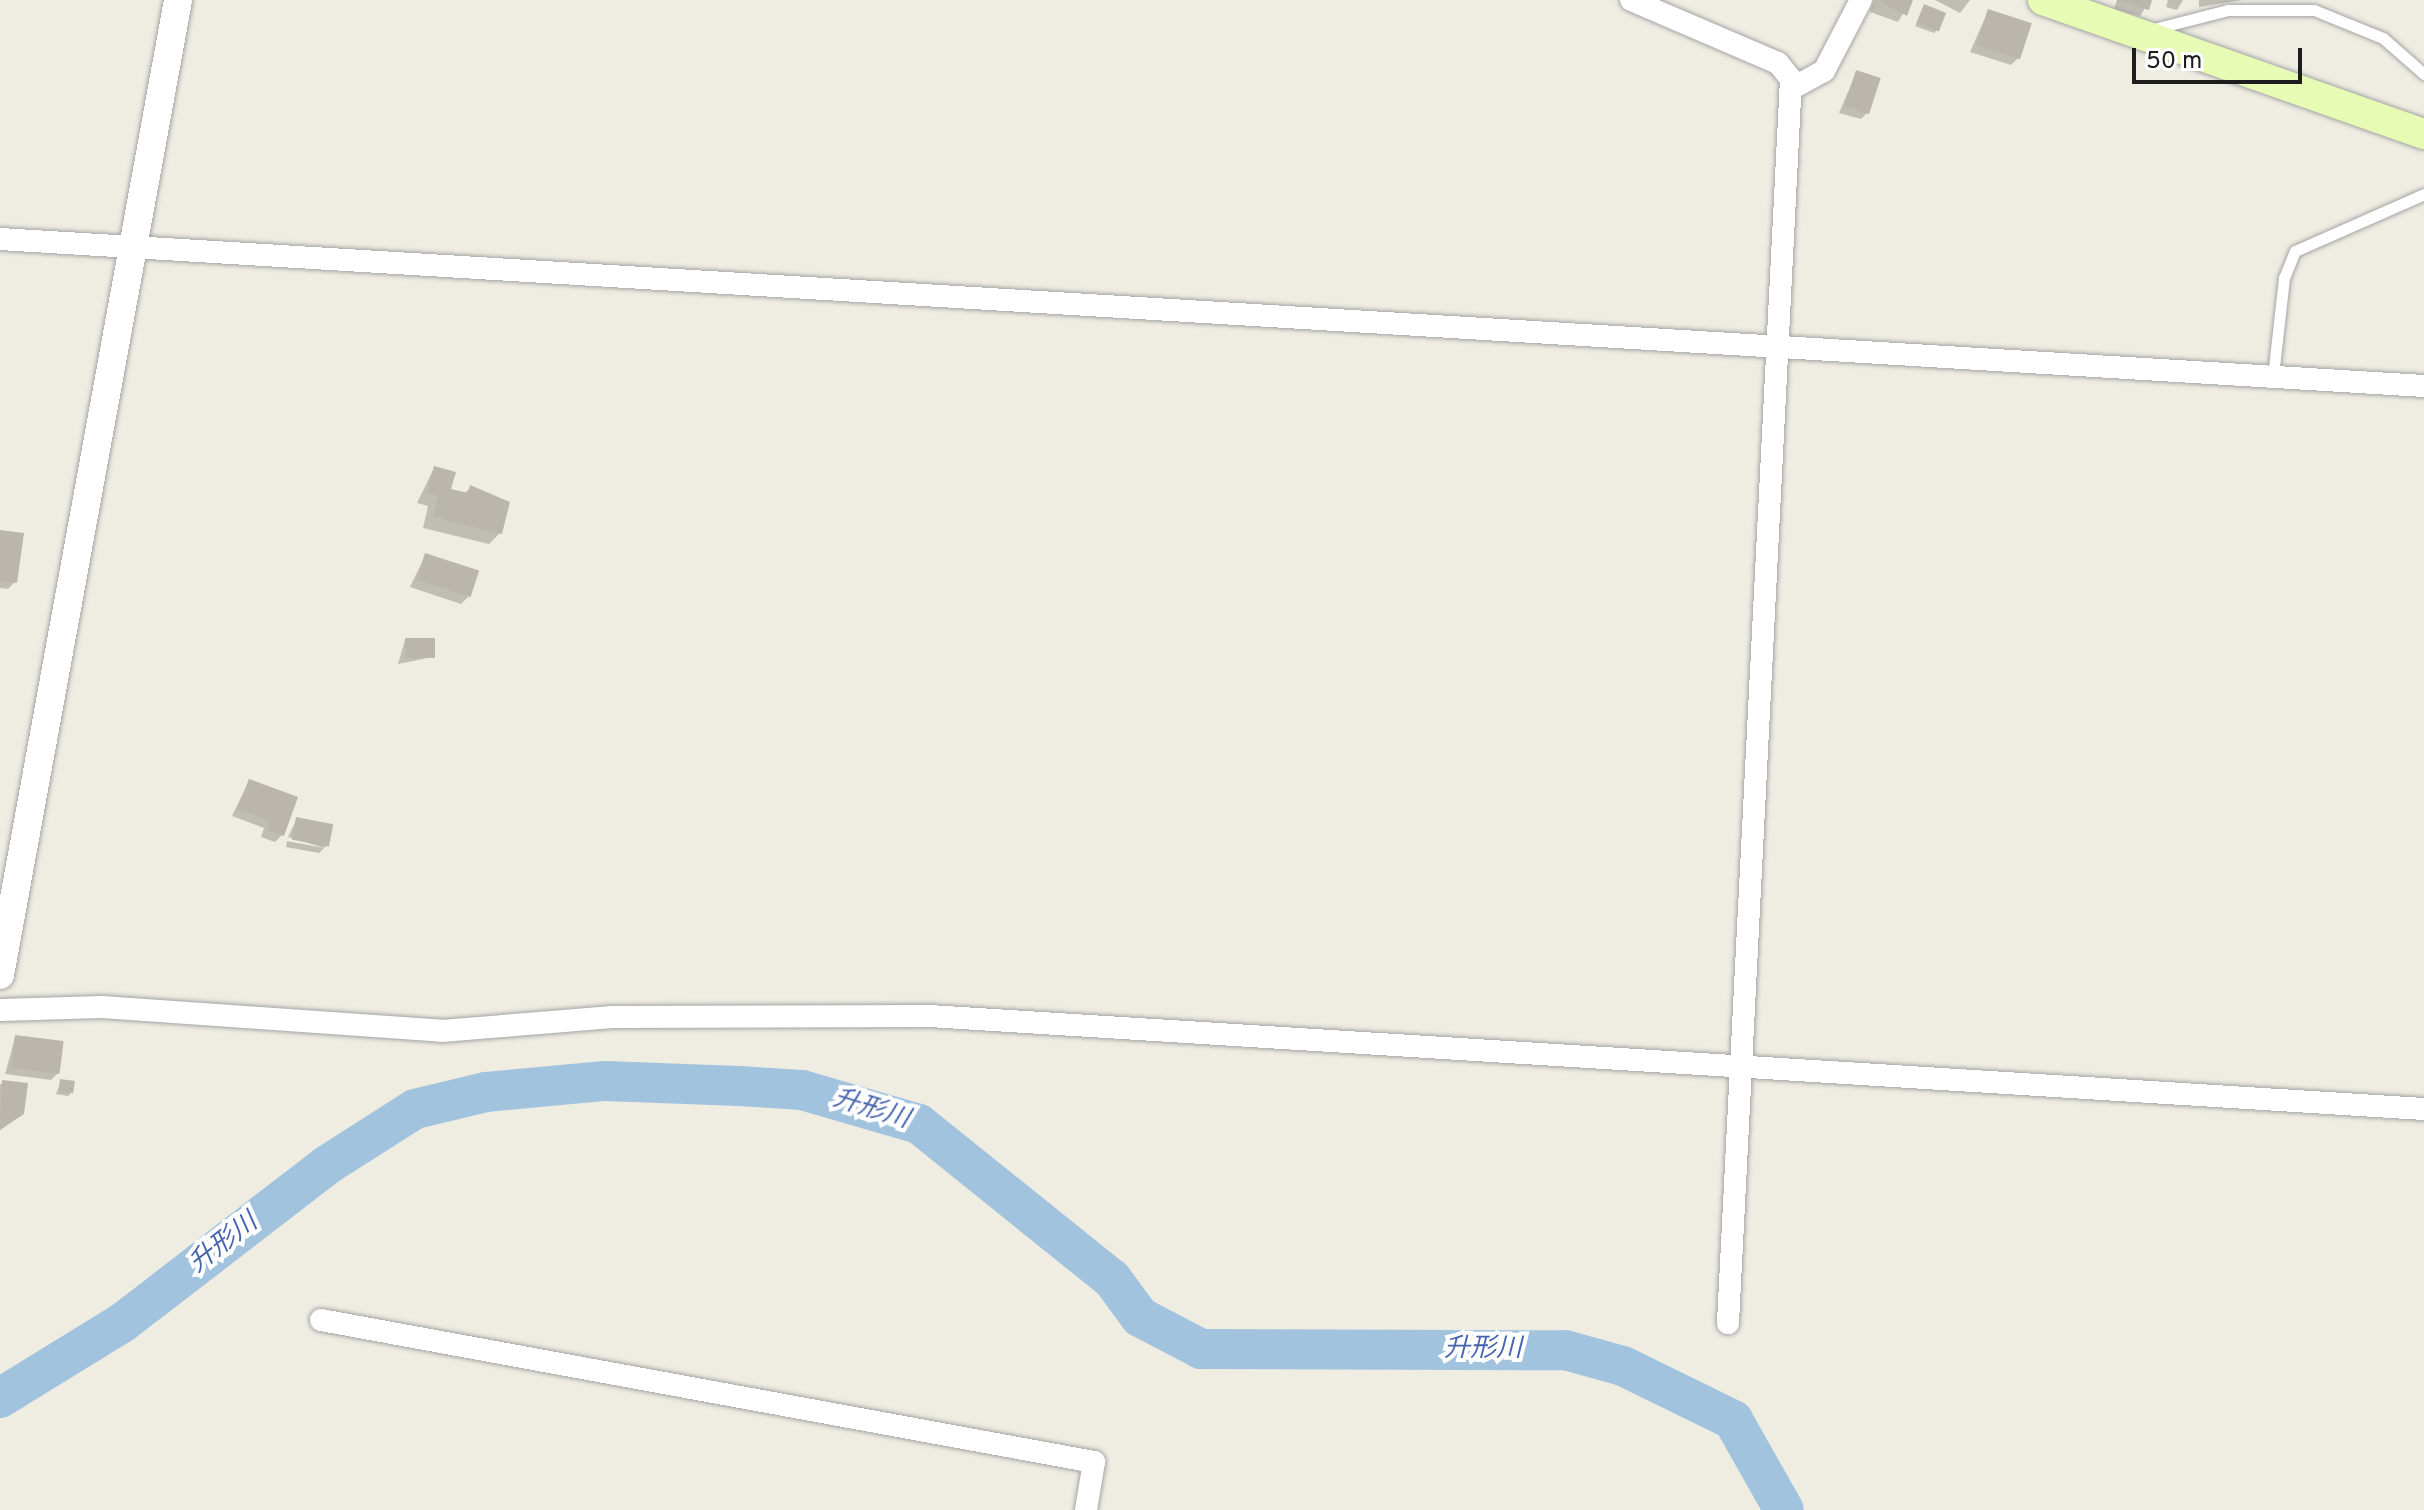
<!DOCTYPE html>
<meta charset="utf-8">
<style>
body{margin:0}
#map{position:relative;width:2424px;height:1510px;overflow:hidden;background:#efede2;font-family:Overpass,"Noto Sans JP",sans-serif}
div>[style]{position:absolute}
.shadow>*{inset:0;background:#0003}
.river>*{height:40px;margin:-20px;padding:0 20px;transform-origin:20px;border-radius:20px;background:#a1c3de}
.building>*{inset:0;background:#bbb6ac;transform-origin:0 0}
.roads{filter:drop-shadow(0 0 2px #a4a4a4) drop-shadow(0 0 2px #a4a4a4)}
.service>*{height:11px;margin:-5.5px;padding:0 5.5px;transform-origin:5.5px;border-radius:5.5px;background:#fff}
.minor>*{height:22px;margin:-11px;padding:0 11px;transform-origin:11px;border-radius:11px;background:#fff}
.tertiary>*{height:28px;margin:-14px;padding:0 14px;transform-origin:14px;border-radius:14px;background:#fff}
.secondary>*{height:30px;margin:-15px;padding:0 15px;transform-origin:15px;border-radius:15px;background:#e8fbb4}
span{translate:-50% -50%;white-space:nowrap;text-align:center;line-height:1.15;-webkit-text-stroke:8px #fff;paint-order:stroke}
.water-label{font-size:26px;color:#4764af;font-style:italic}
.scale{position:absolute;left:2132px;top:48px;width:170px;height:36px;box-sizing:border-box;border:4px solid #1d1d1d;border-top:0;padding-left:10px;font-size:24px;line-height:28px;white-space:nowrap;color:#1d1d1d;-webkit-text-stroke:6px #fff;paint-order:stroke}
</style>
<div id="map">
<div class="shadow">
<div style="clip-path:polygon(1874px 0,1911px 0,1898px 22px,1870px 12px)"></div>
<div style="clip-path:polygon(1935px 0,1970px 0,1960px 13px)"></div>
<div style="clip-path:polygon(2117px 0,2150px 0,2140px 16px,2114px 9px)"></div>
<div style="clip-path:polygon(2168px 0,2183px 0,2177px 10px,2166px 7px)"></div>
<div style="clip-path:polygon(2199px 0,2243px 0,2199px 7px)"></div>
<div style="clip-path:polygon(1925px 6px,1937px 30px,1934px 33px,1915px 26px)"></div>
<div style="clip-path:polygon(1988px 11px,2018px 58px,2011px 65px,1970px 52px)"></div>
<div style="clip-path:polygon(1856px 73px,1868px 112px,1861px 119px,1839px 113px)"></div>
<div style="clip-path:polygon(434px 468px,449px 491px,464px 494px,471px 487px,500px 533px,489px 544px,423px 528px,428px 506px,417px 503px)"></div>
<div style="clip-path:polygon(0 532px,15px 582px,8px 589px,0 588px)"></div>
<div style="clip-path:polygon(425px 556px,468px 597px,461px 604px,410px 587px)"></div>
<div style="clip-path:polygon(405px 640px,433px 657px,398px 664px)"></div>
<div style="clip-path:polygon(249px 781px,282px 835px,275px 842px,261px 837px,264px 828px,232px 816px)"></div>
<div style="clip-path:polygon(297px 819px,326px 846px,319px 853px,286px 847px,287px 841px,324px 848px,288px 837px)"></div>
<div style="clip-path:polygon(15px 1038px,58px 1073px,51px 1080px,5px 1074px)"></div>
<div style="clip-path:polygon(3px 1082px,22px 1113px,0 1130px,0 1085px)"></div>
<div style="clip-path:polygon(61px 1082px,71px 1093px,68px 1096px,56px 1094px)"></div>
</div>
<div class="river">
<div style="left:0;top:1398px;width:143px;rotate:-31.6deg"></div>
<div style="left:122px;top:1323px;width:259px;rotate:-37.6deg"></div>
<div style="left:327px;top:1165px;width:104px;rotate:-32.5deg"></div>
<div style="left:415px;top:1109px;width:73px;rotate:-13.5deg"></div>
<div style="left:486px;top:1092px;width:120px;rotate:-5.3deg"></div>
<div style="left:605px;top:1081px;width:134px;rotate:2.1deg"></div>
<div style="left:739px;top:1086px;width:63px;rotate:3.6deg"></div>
<div style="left:802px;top:1090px;width:122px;rotate:16.2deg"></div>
<div style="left:919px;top:1124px;width:248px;rotate:38.8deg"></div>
<div style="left:1112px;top:1279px;width:47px;rotate:53.6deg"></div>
<div style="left:1140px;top:1317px;width:69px;rotate:27.7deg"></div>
<div style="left:1201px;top:1349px;width:364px;rotate:0.2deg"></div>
<div style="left:1565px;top:1350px;width:60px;rotate:15.4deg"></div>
<div style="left:1623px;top:1366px;width:123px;rotate:26.1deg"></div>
<div style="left:1733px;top:1420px;width:103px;rotate:60.5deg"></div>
</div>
<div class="building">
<div style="clip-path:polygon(1878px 0,1913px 0,1907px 16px)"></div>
<div style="clip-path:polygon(2116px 0,2152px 0,2149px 10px)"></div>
<div style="left:1924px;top:4px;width:24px;height:20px;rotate:22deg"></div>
<div style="left:1988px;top:9px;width:46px;height:38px;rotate:18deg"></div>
<div style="left:1856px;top:70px;width:26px;height:38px;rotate:18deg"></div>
<div style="clip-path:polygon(434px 466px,456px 472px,451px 489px,468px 493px,470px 485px,510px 502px,502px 534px,433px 517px,438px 496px,427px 493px)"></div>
<div style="clip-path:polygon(0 530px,24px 533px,17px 583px,0 581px)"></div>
<div style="left:425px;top:553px;width:57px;height:28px;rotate:18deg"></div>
<div style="left:405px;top:638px;width:30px;height:20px"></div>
<div style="clip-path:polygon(249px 779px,298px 797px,284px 836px,267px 830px,270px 821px,237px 809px)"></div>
<div style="left:296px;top:817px;width:38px;height:23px;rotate:11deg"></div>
<div style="left:15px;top:1035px;width:49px;height:33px;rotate:7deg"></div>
<div style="left:60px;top:1079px;width:15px;height:12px;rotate:8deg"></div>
<div style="clip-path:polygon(2px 1080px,28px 1083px,24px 1114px,0 1130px)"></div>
</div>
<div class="roads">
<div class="service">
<div style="left:2150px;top:30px;width:81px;rotate:-14.4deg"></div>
<div style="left:2228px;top:10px;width:86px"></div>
<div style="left:2314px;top:10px;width:74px;rotate:22.1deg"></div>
<div style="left:2383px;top:38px;width:55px;rotate:41.3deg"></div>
<div style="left:2273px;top:376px;width:99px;rotate:-83.6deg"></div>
<div style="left:2284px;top:278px;width:29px;rotate:-68deg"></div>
<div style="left:2295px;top:251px;width:141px;rotate:-23.8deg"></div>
</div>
<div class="minor">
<div style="left:1631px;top:0;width:160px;rotate:23.2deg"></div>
<div style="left:1778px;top:63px;width:21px;rotate:51deg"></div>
<div style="left:1791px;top:79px;width:1246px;rotate:92.9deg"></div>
<div style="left:1791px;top:89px;width:38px;rotate:-29deg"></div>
<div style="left:1824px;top:71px;width:80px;rotate:-62.5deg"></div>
<div style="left:0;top:239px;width:2428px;rotate:3.47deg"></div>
<div style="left:0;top:1010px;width:102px;rotate:-1.7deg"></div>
<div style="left:102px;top:1007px;width:341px;rotate:4deg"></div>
<div style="left:442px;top:1031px;width:171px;rotate:-4.7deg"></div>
<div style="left:612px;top:1017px;width:317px;rotate:-0.2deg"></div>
<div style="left:929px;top:1016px;width:1498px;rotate:3.56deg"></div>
<div style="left:321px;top:1320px;width:786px;rotate:10.41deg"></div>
<div style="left:1094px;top:1462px;width:49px;rotate:99.5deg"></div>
</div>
<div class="tertiary">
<div style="left:0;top:975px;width:991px;rotate:-79.65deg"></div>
</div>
<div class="secondary">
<div style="left:2043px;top:0;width:404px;rotate:19.4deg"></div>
</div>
</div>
<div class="water-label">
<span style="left:871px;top:1110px;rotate:17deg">升形川</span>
<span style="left:224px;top:1244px;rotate:-38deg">升形川</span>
<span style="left:1483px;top:1350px">升形川</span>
</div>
<div class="scale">50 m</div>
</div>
